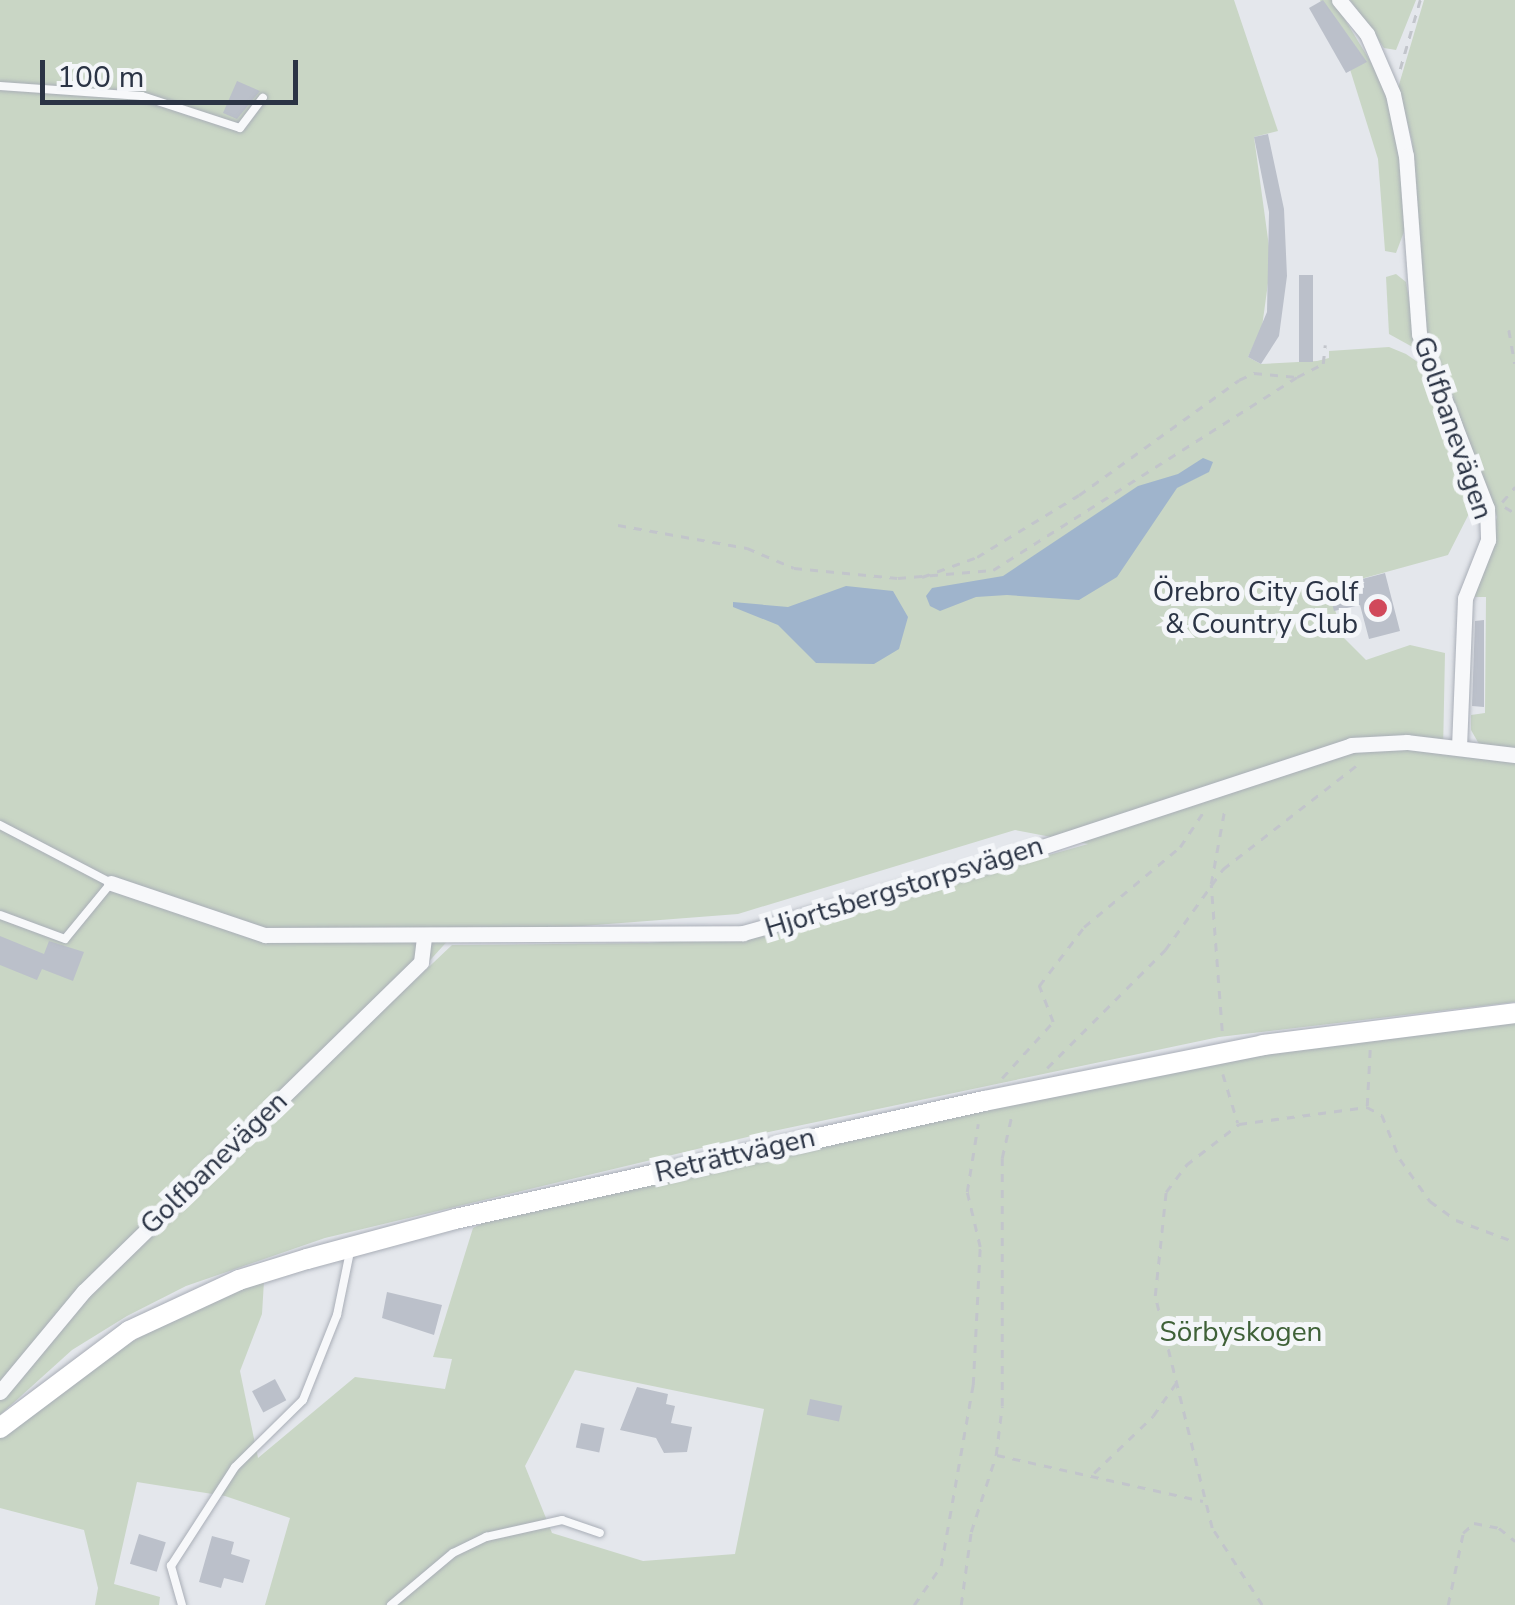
<!DOCTYPE html>
<meta charset="utf-8">
<style>
body{margin:0}
#map{position:relative;width:1515px;height:1605px;overflow:hidden;background:#e4e7ec;font-family:"Nunito Sans",sans-serif}
div>[style]{position:absolute}
.green>*{inset:0;background:#c9d6c5}
.water>*{inset:0;background:#9fb4cc}
.building>*{inset:0;background:#bbc0ca;transform-origin:0 0}
.path>*{height:2.5px;margin-top:-1.25px;transform-origin:0;background:repeating-linear-gradient(90deg,#c2c5cb 0 8px,transparent 0 16px)}
.roads{filter:drop-shadow(0 0 2px #a9aeb7) drop-shadow(0 0 2px #a9aeb7)}
.lane>*{height:8px;margin:-4px;padding:0 4px;transform-origin:4px;border-radius:4px;background:#f7f8fa}
.street>*{height:15px;margin:-7.5px;padding:0 7.5px;transform-origin:7.5px;border-radius:7.5px;background:#f7f8fa}
.secondary>*{height:20px;margin:-10px;padding:0 10px;transform-origin:10px;border-radius:10px;background:#fff}
.dots>*{width:28px;height:28px;translate:-50% -50%;box-sizing:border-box;border:5px solid #f4f6f9;border-radius:50%}
span{translate:-50% -50%;white-space:nowrap;text-align:center;line-height:1.15;-webkit-text-stroke:10px #f4f6f9;paint-order:stroke}
.street-label{font-size:28px;color:#2b3445}
.poi-label{font-size:28px;color:#2b3445}
.right{translate:-100% -50%;text-align:right}
.park-label{font-size:28px;color:#3f6138}
.scale{position:absolute;left:40px;top:60px;width:258px;height:45px;box-sizing:border-box;border:5px solid #2b3445;border-top:0;padding-left:12px;font-size:30px;line-height:35px;white-space:nowrap;color:#2b3445;-webkit-text-stroke:8px #f4f6f9;paint-order:stroke}
</style>
<div id="map">
<div class="green">
<div style="clip-path:polygon(evenodd,0 0,1234px 0,1278px 131px,1254px 137px,1271px 261px,1262px 327px,1248px 357px,1261px 364px,1317px 361px,1329px 358px,1329px 351px,1389px 347px,1406px 354px,1422px 365px,1478px 496px,1448px 555px,1328px 588px,1344px 638px,1366px 660px,1410px 645px,1445px 653px,1443px 752px,1515px 760px,1515px 1002px,1219px 1037px,764px 1133px,325px 1238px,186px 1286px,127px 1316px,72px 1350px,0 1415px,0 0,1015px 830px,1088px 844px,772px 933px,649px 943px,452px 945px,394px 1000px,452px 936px,738px 914px,1015px 830px)"></div>
<div style="clip-path:polygon(1320px 0,1333px 0,1383px 82px,1399px 140px,1405px 229px,1396px 253px,1385px 251px,1378px 159px,1343px 47px)"></div>
<div style="clip-path:polygon(1350px 0,1416px 0,1396px 50px,1384px 48px)"></div>
<div style="clip-path:polygon(1424px 0,1515px 0,1515px 748px,1479px 744px,1471px 730px,1471px 715px,1485px 713px,1486px 597px,1475px 597px,1475px 590px,1497px 517px,1425px 329px,1412px 141px,1398px 88px)"></div>
<div style="clip-path:polygon(1396px 274px,1406px 282px,1418px 350px,1389px 334px,1386px 277px)"></div>
<div style="clip-path:polygon(evenodd,1515px 1021px,1515px 1605px,265px 1605px,290px 1518px,225px 1496px,137px 1482px,114px 1584px,160px 1597px,159px 1605px,95px 1605px,98px 1588px,84px 1530px,0 1508px,0 1436px,78px 1374px,150px 1331px,193px 1306px,264px 1281px,262px 1314px,240px 1371px,258px 1458px,355px 1377px,445px 1389px,452px 1359px,433px 1357px,473px 1228px,485px 1222px,1222px 1056px,1515px 1021px,575px 1370px,764px 1409px,735px 1554px,643px 1561px,552px 1533px,525px 1466px,575px 1370px)"></div>
</div>
<div class="water">
<div style="clip-path:polygon(1203px 458px,1213px 462px,1209px 472px,1177px 488px,1117px 577px,1079px 600px,1007px 595px,976px 597px,940px 611px,930px 606px,926px 596px,932px 588px,1003px 576px,1138px 486px,1178px 474px)"></div>
<div style="clip-path:polygon(846px 586px,893px 591px,908px 617px,899px 649px,874px 664px,816px 663px,778px 625px,733px 607px,733px 602px,788px 607px)"></div>
</div>
<div class="building">
<div style="clip-path:polygon(1323px 0,1367px 62px,1346px 73px,1309px 8px)"></div>
<div style="clip-path:polygon(237px 81px,260px 91px,237px 119px,223px 113px)"></div>
<div style="clip-path:polygon(1268px 134px,1284px 209px,1287px 276px,1279px 336px,1261px 364px,1248px 357px,1267px 312px,1269px 212px,1254px 137px)"></div>
<div style="left:1299px;top:275px;width:14px;height:87px"></div>
<div style="clip-path:polygon(1385px 573px,1400px 631px,1369px 639px,1360px 605px,1334px 611px,1328px 588px)"></div>
<div style="clip-path:polygon(1484px 620px,1484px 707px,1472px 706px,1475px 621px)"></div>
<div style="clip-path:polygon(0 936px,44px 954px,49px 941px,84px 952px,73px 981px,42px 969px,37px 980px,0 965px)"></div>
<div style="clip-path:polygon(387px 1292px,442px 1305px,434px 1335px,382px 1318px)"></div>
<div style="left:275px;top:1379px;width:24px;height:26px;rotate:62deg"></div>
<div style="clip-path:polygon(637px 1387px,668px 1394px,666px 1404px,675px 1406px,671px 1423px,692px 1427px,687px 1452px,664px 1453px,656px 1438px,620px 1430px)"></div>
<div style="left:810px;top:1399px;width:33px;height:16px;rotate:12deg"></div>
<div style="left:581px;top:1423px;width:24px;height:25px;rotate:12deg"></div>
<div style="left:139px;top:1534px;width:28px;height:31px;rotate:17deg"></div>
<div style="clip-path:polygon(212px 1536px,234px 1542px,231px 1554px,250px 1560px,243px 1583px,224px 1578px,221px 1588px,199px 1582px)"></div>
</div>
<div class="path">
<div style="left:1400px;top:69px;width:72px;rotate:-73.8deg"></div>
<div style="left:1509px;top:330px;width:34px;rotate:80deg"></div>
<div style="left:1502px;top:502px;width:20px;rotate:-49deg"></div>
<div style="left:1505px;top:507px;width:12px;rotate:31deg"></div>
<div style="left:618px;top:525px;width:131px;rotate:10.1deg"></div>
<div style="left:747px;top:548px;width:51px;rotate:23.1deg"></div>
<div style="left:794px;top:568px;width:104px;rotate:5.5deg"></div>
<div style="left:898px;top:578px;width:95px;rotate:-4.8deg"></div>
<div style="left:993px;top:570px;width:360px;rotate:-32.4deg"></div>
<div style="left:922px;top:577px;width:59px;rotate:-20deg"></div>
<div style="left:977px;top:557px;width:119px;rotate:-31.3deg"></div>
<div style="left:1079px;top:495px;width:197px;rotate:-35.7deg"></div>
<div style="left:1239px;top:380px;width:17px;rotate:-25deg"></div>
<div style="left:1254px;top:373px;width:43px;rotate:5.3deg"></div>
<div style="left:1297px;top:377px;width:29px;rotate:-27deg"></div>
<div style="left:1323px;top:364px;width:19px;rotate:-84deg"></div>
<div style="left:1222px;top:1031px;width:147px;rotate:-94.3deg"></div>
<div style="left:1211px;top:884px;width:78px;rotate:-79.7deg"></div>
<div style="left:1047px;top:1068px;width:167px;rotate:-45deg"></div>
<div style="left:1165px;top:950px;width:100px;rotate:-54.4deg"></div>
<div style="left:1223px;top:869px;width:175px;rotate:-37.8deg"></div>
<div style="left:1223px;top:1074px;width:51px;rotate:73deg"></div>
<div style="left:1002px;top:1078px;width:76px;rotate:-47.7deg"></div>
<div style="left:1053px;top:1022px;width:39px;rotate:-111deg"></div>
<div style="left:1039px;top:986px;width:74px;rotate:-52.7deg"></div>
<div style="left:1084px;top:927px;width:125px;rotate:-39.8deg"></div>
<div style="left:1180px;top:847px;width:43px;rotate:-56.3deg"></div>
<div style="left:1367px;top:1106px;width:57px;rotate:-87deg"></div>
<div style="left:997px;top:1455px;width:211px;rotate:12.6deg"></div>
<div style="left:1094px;top:1473px;width:82px;rotate:-44deg"></div>
<div style="left:1153px;top:1416px;width:40px;rotate:-55.1deg"></div>
<div style="left:914px;top:1605px;width:47px;rotate:-55.3deg"></div>
<div style="left:941px;top:1566px;width:184px;rotate:-80deg"></div>
<div style="left:973px;top:1385px;width:138px;rotate:-87.1deg"></div>
<div style="left:980px;top:1247px;width:57px;rotate:-103.3deg"></div>
<div style="left:967px;top:1192px;width:69px;rotate:-80.8deg"></div>
<div style="left:961px;top:1605px;width:74px;rotate:-82.2deg"></div>
<div style="left:971px;top:1532px;width:81px;rotate:-72deg"></div>
<div style="left:996px;top:1455px;width:49px;rotate:-83deg"></div>
<div style="left:1002px;top:1406px;width:248px;rotate:-90deg"></div>
<div style="left:1002px;top:1158px;width:45px;rotate:-77.2deg"></div>
<div style="left:1262px;top:1605px;width:92px;rotate:-123deg"></div>
<div style="left:1212px;top:1528px;width:239px;rotate:-103.8deg"></div>
<div style="left:1155px;top:1296px;width:105px;rotate:-84deg"></div>
<div style="left:1166px;top:1192px;width:34px;rotate:-53deg"></div>
<div style="left:1186px;top:1165px;width:67px;rotate:-37.7deg"></div>
<div style="left:1239px;top:1124px;width:129px;rotate:-7.6deg"></div>
<div style="left:1367px;top:1107px;width:17px;rotate:28deg"></div>
<div style="left:1382px;top:1115px;width:48px;rotate:67.8deg"></div>
<div style="left:1400px;top:1159px;width:52px;rotate:54.5deg"></div>
<div style="left:1430px;top:1201px;width:32px;rotate:36deg"></div>
<div style="left:1456px;top:1220px;width:63px;rotate:20.4deg"></div>
<div style="left:1448px;top:1605px;width:74px;rotate:-78.2deg"></div>
<div style="left:1463px;top:1533px;width:15px;rotate:-42deg"></div>
<div style="left:1474px;top:1523px;width:25px;rotate:11deg"></div>
<div style="left:1499px;top:1528px;width:21px;rotate:39deg"></div>
</div>
<div class="roads">
<div class="lane">
<div style="left:0;top:86px;width:142px;rotate:4deg"></div>
<div style="left:142px;top:96px;width:103px;rotate:18.1deg"></div>
<div style="left:240px;top:128px;width:38px;rotate:-53deg"></div>
<div style="left:0;top:825px;width:125px;rotate:27.6deg"></div>
<div style="left:111px;top:883px;width:72px;rotate:129.4deg"></div>
<div style="left:65px;top:939px;width:69px;rotate:-159.7deg"></div>
<div style="left:182px;top:1605px;width:41px;rotate:-105.8deg"></div>
<div style="left:171px;top:1566px;width:118px;rotate:-57.1deg"></div>
<div style="left:235px;top:1467px;width:95px;rotate:-44.6deg"></div>
<div style="left:303px;top:1400px;width:92px;rotate:-68.2deg"></div>
<div style="left:337px;top:1315px;width:69px;rotate:-78.4deg"></div>
<div style="left:391px;top:1605px;width:81px;rotate:-40deg"></div>
<div style="left:453px;top:1553px;width:37px;rotate:-26deg"></div>
<div style="left:486px;top:1537px;width:78px;rotate:-12.6deg"></div>
<div style="left:562px;top:1520px;width:40px;rotate:18.9deg"></div>
</div>
<div class="street">
<div style="left:1339px;top:0;width:44px;rotate:50.5deg"></div>
<div style="left:1367px;top:34px;width:65px;rotate:66.6deg"></div>
<div style="left:1393px;top:94px;width:63px;rotate:78.2deg"></div>
<div style="left:1406px;top:156px;width:178px;rotate:85.8deg"></div>
<div style="left:1419px;top:334px;width:187px;rotate:68.7deg"></div>
<div style="left:1487px;top:508px;width:32px;rotate:88deg"></div>
<div style="left:1488px;top:540px;width:62px;rotate:111.6deg"></div>
<div style="left:1465px;top:598px;width:150px;rotate:92.3deg"></div>
<div style="left:111px;top:883px;width:163px;rotate:18.7deg"></div>
<div style="left:265px;top:935px;width:478px;rotate:-0.2deg"></div>
<div style="left:743px;top:933px;width:256px;rotate:-15.6deg"></div>
<div style="left:990px;top:864px;width:380px;rotate:-18.2deg"></div>
<div style="left:1351px;top:745px;width:56px;rotate:-3.1deg"></div>
<div style="left:1407px;top:742px;width:109px;rotate:6.9deg"></div>
<div style="left:0;top:1392px;width:131px;rotate:-50.3deg"></div>
<div style="left:84px;top:1291px;width:471px;rotate:-44.3deg"></div>
<div style="left:421px;top:962px;width:25px;rotate:-83deg"></div>
</div>
<div class="secondary">
<div style="left:0;top:1428px;width:161px;rotate:-36.9deg"></div>
<div style="left:129px;top:1331px;width:121px;rotate:-24.9deg"></div>
<div style="left:239px;top:1280px;width:71px;rotate:-17.2deg"></div>
<div style="left:307px;top:1259px;width:153px;rotate:-15.1deg"></div>
<div style="left:455px;top:1219px;width:542px;rotate:-12.57deg"></div>
<div style="left:984px;top:1101px;width:285px;rotate:-11.3deg"></div>
<div style="left:1263px;top:1045px;width:254px;rotate:-7.2deg"></div>
</div>
</div>
<div class="dots">
<div style="left:1378px;top:608px;background:#d1495b"></div>
</div>
<div class="street-label">
<span style="left:1453px;top:428px;rotate:71deg">Golfbanevägen</span>
<span style="left:904px;top:887px;rotate:-17deg">Hjortsbergstorpsvägen</span>
<span style="left:735px;top:1155px;rotate:-13deg">Reträttvägen</span>
<span style="left:214px;top:1163px;rotate:-44deg">Golfbanevägen</span>
</div>
<div class="poi-label">
<span class="right" style="left:1358px;top:608px">Örebro City Golf<br>&amp; Country Club</span>
</div>
<div class="park-label">
<span style="left:1241px;top:1332px">Sörbyskogen</span>
</div>
<div class="scale">100 m</div>
</div>
